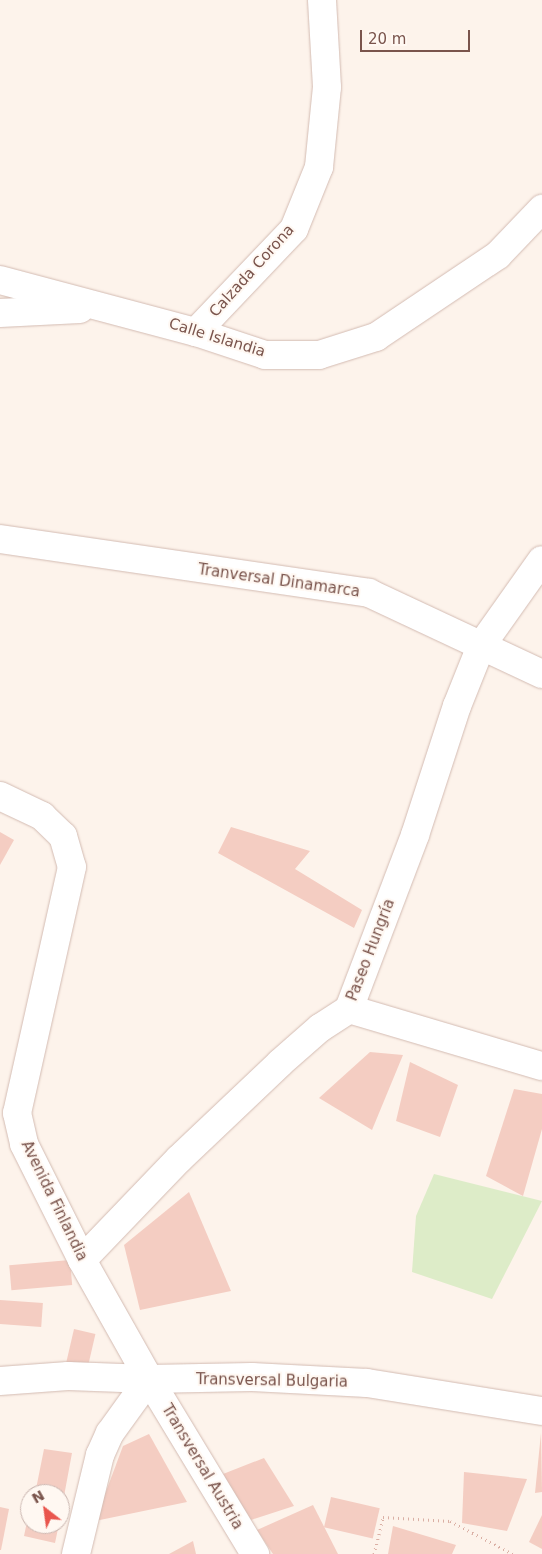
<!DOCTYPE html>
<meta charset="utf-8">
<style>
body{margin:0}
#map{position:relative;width:542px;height:1554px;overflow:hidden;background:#fdf3eb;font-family:"DejaVu Sans",sans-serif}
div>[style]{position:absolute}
.green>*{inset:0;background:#ddecc8}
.building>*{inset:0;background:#f4cdc2;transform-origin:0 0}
.path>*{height:3px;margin-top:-1.5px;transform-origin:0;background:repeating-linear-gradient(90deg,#daafa4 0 1px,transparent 0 5px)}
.roads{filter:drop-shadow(0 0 1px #d3bbb2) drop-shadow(0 0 1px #d3bbb2)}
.minor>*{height:28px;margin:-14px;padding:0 14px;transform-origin:14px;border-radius:14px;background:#fff}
span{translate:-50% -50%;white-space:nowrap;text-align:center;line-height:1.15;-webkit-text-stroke:4px #fff8f2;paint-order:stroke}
.street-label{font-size:15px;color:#7a544c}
.north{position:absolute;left:20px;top:1484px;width:50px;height:50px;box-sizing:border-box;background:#fff8f2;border:1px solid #cab6b0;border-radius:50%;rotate:330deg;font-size:14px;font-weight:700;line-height:20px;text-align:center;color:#7a544c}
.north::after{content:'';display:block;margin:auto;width:18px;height:22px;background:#e9564e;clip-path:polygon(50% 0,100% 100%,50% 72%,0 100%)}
.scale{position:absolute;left:360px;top:30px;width:110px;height:22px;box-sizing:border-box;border:2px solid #7a544c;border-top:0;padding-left:6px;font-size:15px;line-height:18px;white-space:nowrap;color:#7a544c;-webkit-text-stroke:4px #fff8f2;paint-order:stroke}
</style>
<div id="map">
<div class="green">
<div style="clip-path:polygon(434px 1174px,542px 1201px,492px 1299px,412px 1272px,416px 1216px)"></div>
</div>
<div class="building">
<div style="clip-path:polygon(231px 827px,310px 851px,295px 869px,362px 910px,354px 928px,218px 853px)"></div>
<div style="clip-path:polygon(0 832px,14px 840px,0 865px)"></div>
<div style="clip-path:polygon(370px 1052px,403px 1055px,372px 1130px,319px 1098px)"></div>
<div style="clip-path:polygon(410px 1062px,458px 1085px,440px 1137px,396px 1121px)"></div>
<div style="clip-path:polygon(514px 1089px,542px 1094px,542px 1129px,523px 1196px,486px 1176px)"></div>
<div style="clip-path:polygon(189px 1192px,231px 1291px,140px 1310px,124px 1245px)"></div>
<div style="left:70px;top:1260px;width:25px;height:61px;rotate:85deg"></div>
<div style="left:0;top:1300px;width:43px;height:24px;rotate:4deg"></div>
<div style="left:74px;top:1329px;width:22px;height:35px;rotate:13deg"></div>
<div style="clip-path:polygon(541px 1433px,542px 1492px,535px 1493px)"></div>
<div style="clip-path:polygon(149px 1434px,187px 1502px,95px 1521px,123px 1446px)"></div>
<div style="clip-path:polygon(44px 1449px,72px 1453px,62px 1507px,60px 1494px,35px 1494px)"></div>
<div style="clip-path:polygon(264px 1458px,294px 1506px,251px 1520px,223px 1474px)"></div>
<div style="clip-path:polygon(464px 1472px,527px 1479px,507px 1531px,462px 1523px)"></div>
<div style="left:331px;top:1497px;width:50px;height:31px;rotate:13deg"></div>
<div style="clip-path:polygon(313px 1505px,338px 1554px,273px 1554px,257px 1530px)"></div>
<div style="clip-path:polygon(0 1507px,9px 1509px,1px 1550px,0 1550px)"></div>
<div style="clip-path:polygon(29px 1512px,30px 1524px,59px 1524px,55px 1543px,24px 1536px)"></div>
<div style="clip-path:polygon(542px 1515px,542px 1549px,529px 1542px)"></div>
<div style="clip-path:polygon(393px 1526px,456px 1545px,452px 1554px,388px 1554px)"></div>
<div style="clip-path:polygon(193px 1541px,196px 1554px,169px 1554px)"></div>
</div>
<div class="path">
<div style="left:374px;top:1554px;width:38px;rotate:-76deg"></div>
<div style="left:383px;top:1517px;width:67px;rotate:3.4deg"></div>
<div style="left:450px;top:1521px;width:71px;rotate:27.6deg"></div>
</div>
<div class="roads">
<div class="minor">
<div style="left:0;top:280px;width:203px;rotate:14.9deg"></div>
<div style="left:196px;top:332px;width:73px;rotate:18.4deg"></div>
<div style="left:265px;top:355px;width:54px"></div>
<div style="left:319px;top:355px;width:60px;rotate:-17.5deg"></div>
<div style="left:376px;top:337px;width:147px;rotate:-33.9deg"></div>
<div style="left:498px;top:255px;width:64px;rotate:-46.3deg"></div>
<div style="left:0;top:313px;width:80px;rotate:-2.9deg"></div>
<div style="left:196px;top:332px;width:142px;rotate:-46.4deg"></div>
<div style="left:294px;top:229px;width:67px;rotate:-68deg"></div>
<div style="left:319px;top:167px;width:80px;rotate:-84.3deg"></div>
<div style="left:327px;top:87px;width:87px;rotate:-93.3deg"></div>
<div style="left:0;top:539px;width:373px;rotate:8.3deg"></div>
<div style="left:369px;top:593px;width:191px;rotate:25.1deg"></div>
<div style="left:0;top:796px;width:47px;rotate:25.5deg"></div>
<div style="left:42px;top:816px;width:29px;rotate:44deg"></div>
<div style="left:63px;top:836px;width:32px;rotate:74deg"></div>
<div style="left:72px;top:867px;width:252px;rotate:102.6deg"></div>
<div style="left:17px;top:1113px;width:32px;rotate:77deg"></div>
<div style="left:24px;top:1144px;width:130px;rotate:63.4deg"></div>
<div style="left:82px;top:1260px;width:137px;rotate:60.6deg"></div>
<div style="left:149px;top:1379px;width:205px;rotate:58.8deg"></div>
<div style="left:349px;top:1009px;width:201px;rotate:16.5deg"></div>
<div style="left:82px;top:1260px;width:140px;rotate:-46.2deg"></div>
<div style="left:179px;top:1159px;width:139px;rotate:-43.5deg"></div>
<div style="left:280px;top:1063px;width:53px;rotate:-41.2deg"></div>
<div style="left:320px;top:1028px;width:35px;rotate:-33deg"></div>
<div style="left:349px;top:1009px;width:186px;rotate:-69.2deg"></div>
<div style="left:415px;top:835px;width:136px;rotate:-72deg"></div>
<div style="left:457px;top:706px;width:65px;rotate:-68.2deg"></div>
<div style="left:481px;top:646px;width:105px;rotate:-54.7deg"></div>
<div style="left:0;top:1381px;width:68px;rotate:-4.2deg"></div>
<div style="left:68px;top:1376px;width:81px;rotate:2.1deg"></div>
<div style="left:149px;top:1379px;width:103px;rotate:-1.1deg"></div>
<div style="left:252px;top:1377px;width:115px;rotate:3deg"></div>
<div style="left:367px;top:1383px;width:177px;rotate:9.1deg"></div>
<div style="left:76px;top:1554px;width:102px;rotate:-76.4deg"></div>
<div style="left:100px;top:1455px;width:24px;rotate:-66deg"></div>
<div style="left:110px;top:1433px;width:67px;rotate:-54.2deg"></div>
</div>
</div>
<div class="street-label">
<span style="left:252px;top:271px;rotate:-48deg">Calzada Corona</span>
<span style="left:217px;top:338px;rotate:17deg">Calle Islandia</span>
<span style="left:279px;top:581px;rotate:8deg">Tranversal Dinamarca</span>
<span style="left:371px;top:950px;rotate:-69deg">Paseo Hungría</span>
<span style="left:54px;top:1201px;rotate:64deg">Avenida Finlandia</span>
<span style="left:272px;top:1381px;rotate:1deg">Transversal Bulgaria</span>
<span style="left:202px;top:1467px;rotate:59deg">Transversal Austria</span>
</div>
<div class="north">N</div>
<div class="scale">20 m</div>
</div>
